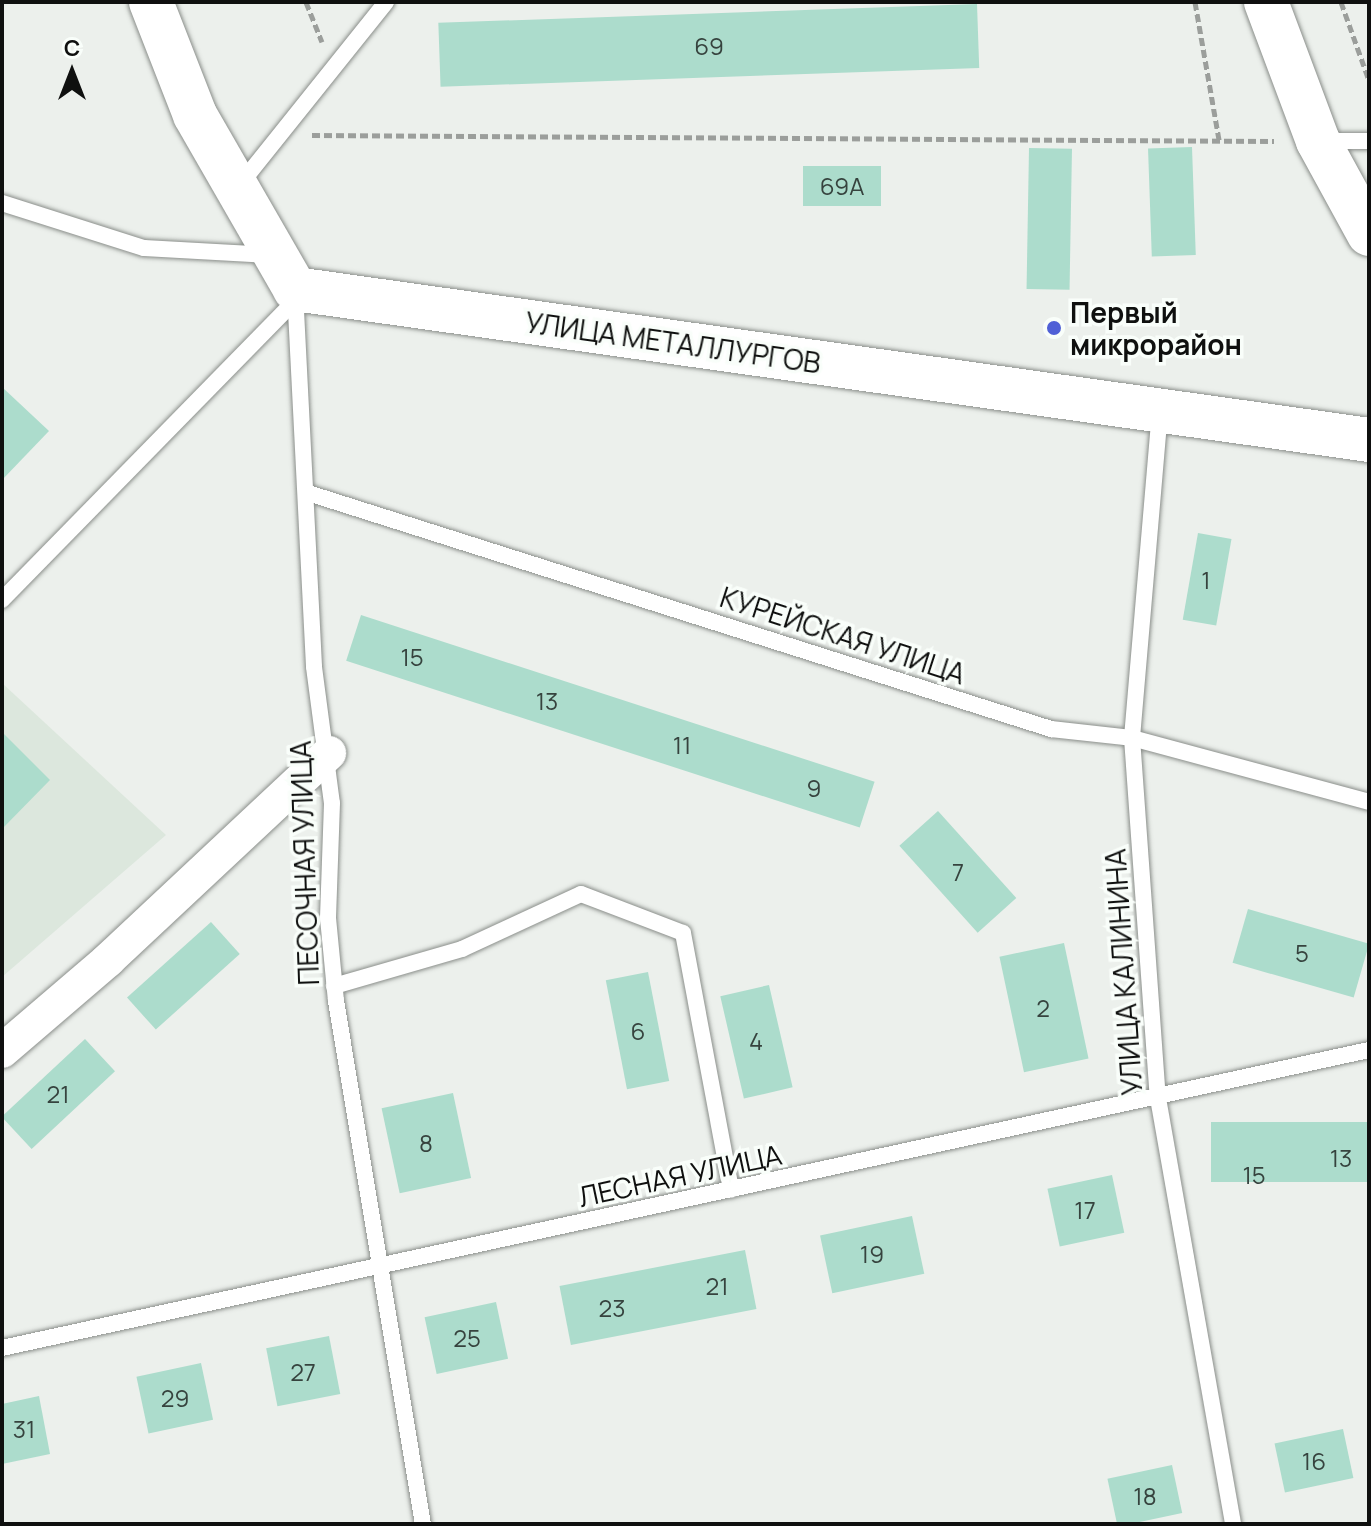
<!DOCTYPE html>
<meta charset="utf-8">
<style>
body{margin:0}
#map{position:relative;width:1371px;height:1526px;overflow:hidden;background:#ecf0ec;font-family:Manrope,sans-serif}
div>[style]{position:absolute}
.built>*{inset:0;background:#dce7dd}
.building>*{inset:0;background:#acdccc;transform-origin:0 0}
.path>*{height:5px;margin-top:-2.5px;transform-origin:0;background:repeating-linear-gradient(90deg,#9b9e9b 0 8px,transparent 0 12px)}
.roads{filter:drop-shadow(0 0 2px #8a8e8a) drop-shadow(0 0 2px #8a8e8a)}
.lane>*{height:16px;margin:-8px;padding:0 8px;transform-origin:8px;border-radius:8px;background:#fff}
.street>*{height:34px;margin:-17px;padding:0 17px;transform-origin:17px;border-radius:17px;background:#fff}
.secondary>*{height:44px;margin:-22px;padding:0 22px;transform-origin:22px;border-radius:22px;background:#fff}
.dots>*{width:22px;height:22px;translate:-50% -50%;box-sizing:border-box;border:4px solid #f9fefa;border-radius:50%}
span{translate:-50% -50%;white-space:nowrap;text-align:center;line-height:1.15;-webkit-text-stroke:7px #f9fefa;paint-order:stroke}
.number-label{font-size:24px;color:#36433e}
.number-label span{-webkit-text-stroke-width:0}
.poi-label{font-size:28px;color:#0f100f;font-weight:700}
.left{translate:0 -50%;text-align:left}
.street-label{font-size:28px;color:#0f100f}
.frame{position:absolute;inset:0;border:4px solid #0f100f;pointer-events:none}
.north{position:absolute;left:32px;top:32px;width:80px;height:80px;-webkit-text-stroke:6px #f9fefa;paint-order:stroke;rotate:0deg;font-size:22px;font-weight:700;line-height:32px;text-align:center;color:#0f100f}
.north::after{content:'';display:block;margin:auto;width:28px;height:36px;background:#0f100f;clip-path:polygon(50% 0,100% 100%,50% 72%,0 100%)}
</style>
<div id="map">
<div class="built">
<div style="clip-path:polygon(2px 683px,166px 835px,2px 977px)"></div>
</div>
<div class="building">
<div style="left:977px;top:4px;width:64px;height:539px;rotate:88deg"></div>
<div style="left:1192px;top:147px;width:108px;height:44px;rotate:88deg"></div>
<div style="left:1029px;top:148px;width:43px;height:141px;rotate:1deg"></div>
<div style="left:803px;top:166px;width:78px;height:40px"></div>
<div style="clip-path:polygon(2px 387px,49px 431px,2px 480px)"></div>
<div style="left:1198px;top:533px;width:34px;height:88px;rotate:10deg"></div>
<div style="left:361px;top:615px;width:540px;height:48px;rotate:18deg"></div>
<div style="clip-path:polygon(2px 732px,50px 780px,2px 829px)"></div>
<div style="left:938px;top:811px;width:117px;height:52px;rotate:48deg"></div>
<div style="left:1248px;top:909px;width:126px;height:56px;rotate:16deg"></div>
<div style="left:211px;top:922px;width:43px;height:113px;rotate:48deg"></div>
<div style="left:1064px;top:943px;width:118px;height:66px;rotate:78deg"></div>
<div style="left:648px;top:972px;width:111px;height:43px;rotate:79deg"></div>
<div style="left:769px;top:985px;width:105px;height:50px;rotate:77deg"></div>
<div style="left:85px;top:1039px;width:44px;height:114px;rotate:47deg"></div>
<div style="left:453px;top:1093px;width:87px;height:73px;rotate:78deg"></div>
<div style="left:1369px;top:1122px;width:60px;height:158px;rotate:90deg"></div>
<div style="left:1112px;top:1175px;width:59px;height:66px;rotate:78deg"></div>
<div style="left:912px;top:1216px;width:59px;height:94px;rotate:78deg"></div>
<div style="left:745px;top:1250px;width:60px;height:189px;rotate:79deg"></div>
<div style="left:496px;top:1302px;width:58px;height:73px;rotate:78deg"></div>
<div style="left:329px;top:1336px;width:59px;height:64px;rotate:79deg"></div>
<div style="left:201px;top:1363px;width:58px;height:66px;rotate:78deg"></div>
<div style="clip-path:polygon(39px 1396px,50px 1454px,2px 1464px,2px 1404px)"></div>
<div style="left:1343px;top:1429px;width:50px;height:70px;rotate:78deg"></div>
<div style="left:1172px;top:1465px;width:49px;height:66px;rotate:78deg"></div>
</div>
<div class="path">
<div style="left:306px;top:2px;width:43px;rotate:68.2deg"></div>
<div style="left:1195px;top:2px;width:140px;rotate:80.1deg"></div>
<div style="left:1341px;top:2px;width:83px;rotate:70.3deg"></div>
<div style="left:312px;top:135px;width:962px;rotate:0.36deg"></div>
</div>
<div class="roads">
<div class="lane">
<div style="left:1323px;top:141px;width:46px"></div>
<div style="left:238px;top:187px;width:237px;rotate:-51.3deg"></div>
<div style="left:2px;top:203px;width:149px;rotate:17.6deg"></div>
<div style="left:144px;top:248px;width:126px;rotate:3.2deg"></div>
<div style="left:295px;top:291px;width:376px;rotate:87.1deg"></div>
<div style="left:314px;top:667px;width:137px;rotate:82.5deg"></div>
<div style="left:332px;top:803px;width:115px;rotate:92deg"></div>
<div style="left:328px;top:918px;width:83px;rotate:84.5deg"></div>
<div style="left:336px;top:1001px;width:530px;rotate:80.56deg"></div>
<div style="left:1160px;top:411px;width:328px;rotate:94.9deg"></div>
<div style="left:1132px;top:738px;width:361px;rotate:85.9deg"></div>
<div style="left:1158px;top:1098px;width:433px;rotate:80deg"></div>
<div style="left:308px;top:493px;width:780px;rotate:17.62deg"></div>
<div style="left:1051px;top:729px;width:81px;rotate:6.3deg"></div>
<div style="left:1132px;top:738px;width:245px;rotate:15.1deg"></div>
<div style="left:2px;top:600px;width:420px;rotate:-45.6deg"></div>
<div style="left:334px;top:986px;width:133px;rotate:-16.1deg"></div>
<div style="left:462px;top:949px;width:131px;rotate:-24.8deg"></div>
<div style="left:581px;top:894px;width:109px;rotate:20.9deg"></div>
<div style="left:683px;top:933px;width:261px;rotate:79.4deg"></div>
<div style="left:2px;top:1348px;width:1399px;rotate:-12.3deg"></div>
</div>
<div class="street">
<div style="left:2px;top:1051px;width:140px;rotate:-40.6deg"></div>
<div style="left:108px;top:960px;width:303px;rotate:-43.1deg"></div>
</div>
<div class="secondary">
<div style="left:151px;top:2px;width:121px;rotate:68.7deg"></div>
<div style="left:195px;top:115px;width:201px;rotate:60.1deg"></div>
<div style="left:295px;top:289px;width:1085px;rotate:8deg"></div>
<div style="left:1266px;top:2px;width:148px;rotate:69.5deg"></div>
<div style="left:1318px;top:141px;width:106px;rotate:61.3deg"></div>
</div>
</div>
<div class="dots">
<div style="left:1054px;top:328px;background:#5060d6"></div>
</div>
<div class="number-label">
<span style="left:709px;top:46px">69</span>
<span style="left:842px;top:186px">69А</span>
<span style="left:1206px;top:580px">1</span>
<span style="left:412px;top:657px">15</span>
<span style="left:547px;top:701px">13</span>
<span style="left:682px;top:745px">11</span>
<span style="left:814px;top:788px">9</span>
<span style="left:958px;top:872px">7</span>
<span style="left:1302px;top:953px">5</span>
<span style="left:1043px;top:1008px">2</span>
<span style="left:638px;top:1031px">6</span>
<span style="left:756px;top:1041px">4</span>
<span style="left:58px;top:1094px">21</span>
<span style="left:426px;top:1143px">8</span>
<span style="left:1341px;top:1158px">13</span>
<span style="left:1254px;top:1175px">15</span>
<span style="left:1085px;top:1210px">17</span>
<span style="left:872px;top:1254px">19</span>
<span style="left:717px;top:1286px">21</span>
<span style="left:612px;top:1308px">23</span>
<span style="left:467px;top:1338px">25</span>
<span style="left:303px;top:1372px">27</span>
<span style="left:175px;top:1398px">29</span>
<span style="left:24px;top:1429px">31</span>
<span style="left:1314px;top:1461px">16</span>
<span style="left:1145px;top:1496px">18</span>
</div>
<div class="poi-label">
<span class="left" style="left:1070px;top:328px">Первый<br>микрорайон</span>
</div>
<div class="street-label">
<span style="left:673px;top:342px;rotate:8deg">УЛИЦА МЕТАЛЛУРГОВ</span>
<span style="left:843px;top:635px;rotate:18deg">КУРЕЙСКАЯ УЛИЦА</span>
<span style="left:304px;top:863px;rotate:-92deg">ПЕСОЧНАЯ УЛИЦА</span>
<span style="left:1123px;top:972px;rotate:-94deg">УЛИЦА КАЛИНИНА</span>
<span style="left:680px;top:1175px;rotate:-12deg">ЛЕСНАЯ УЛИЦА</span>
</div>
<div class="frame"></div>
<div class="north">С</div>
</div>
